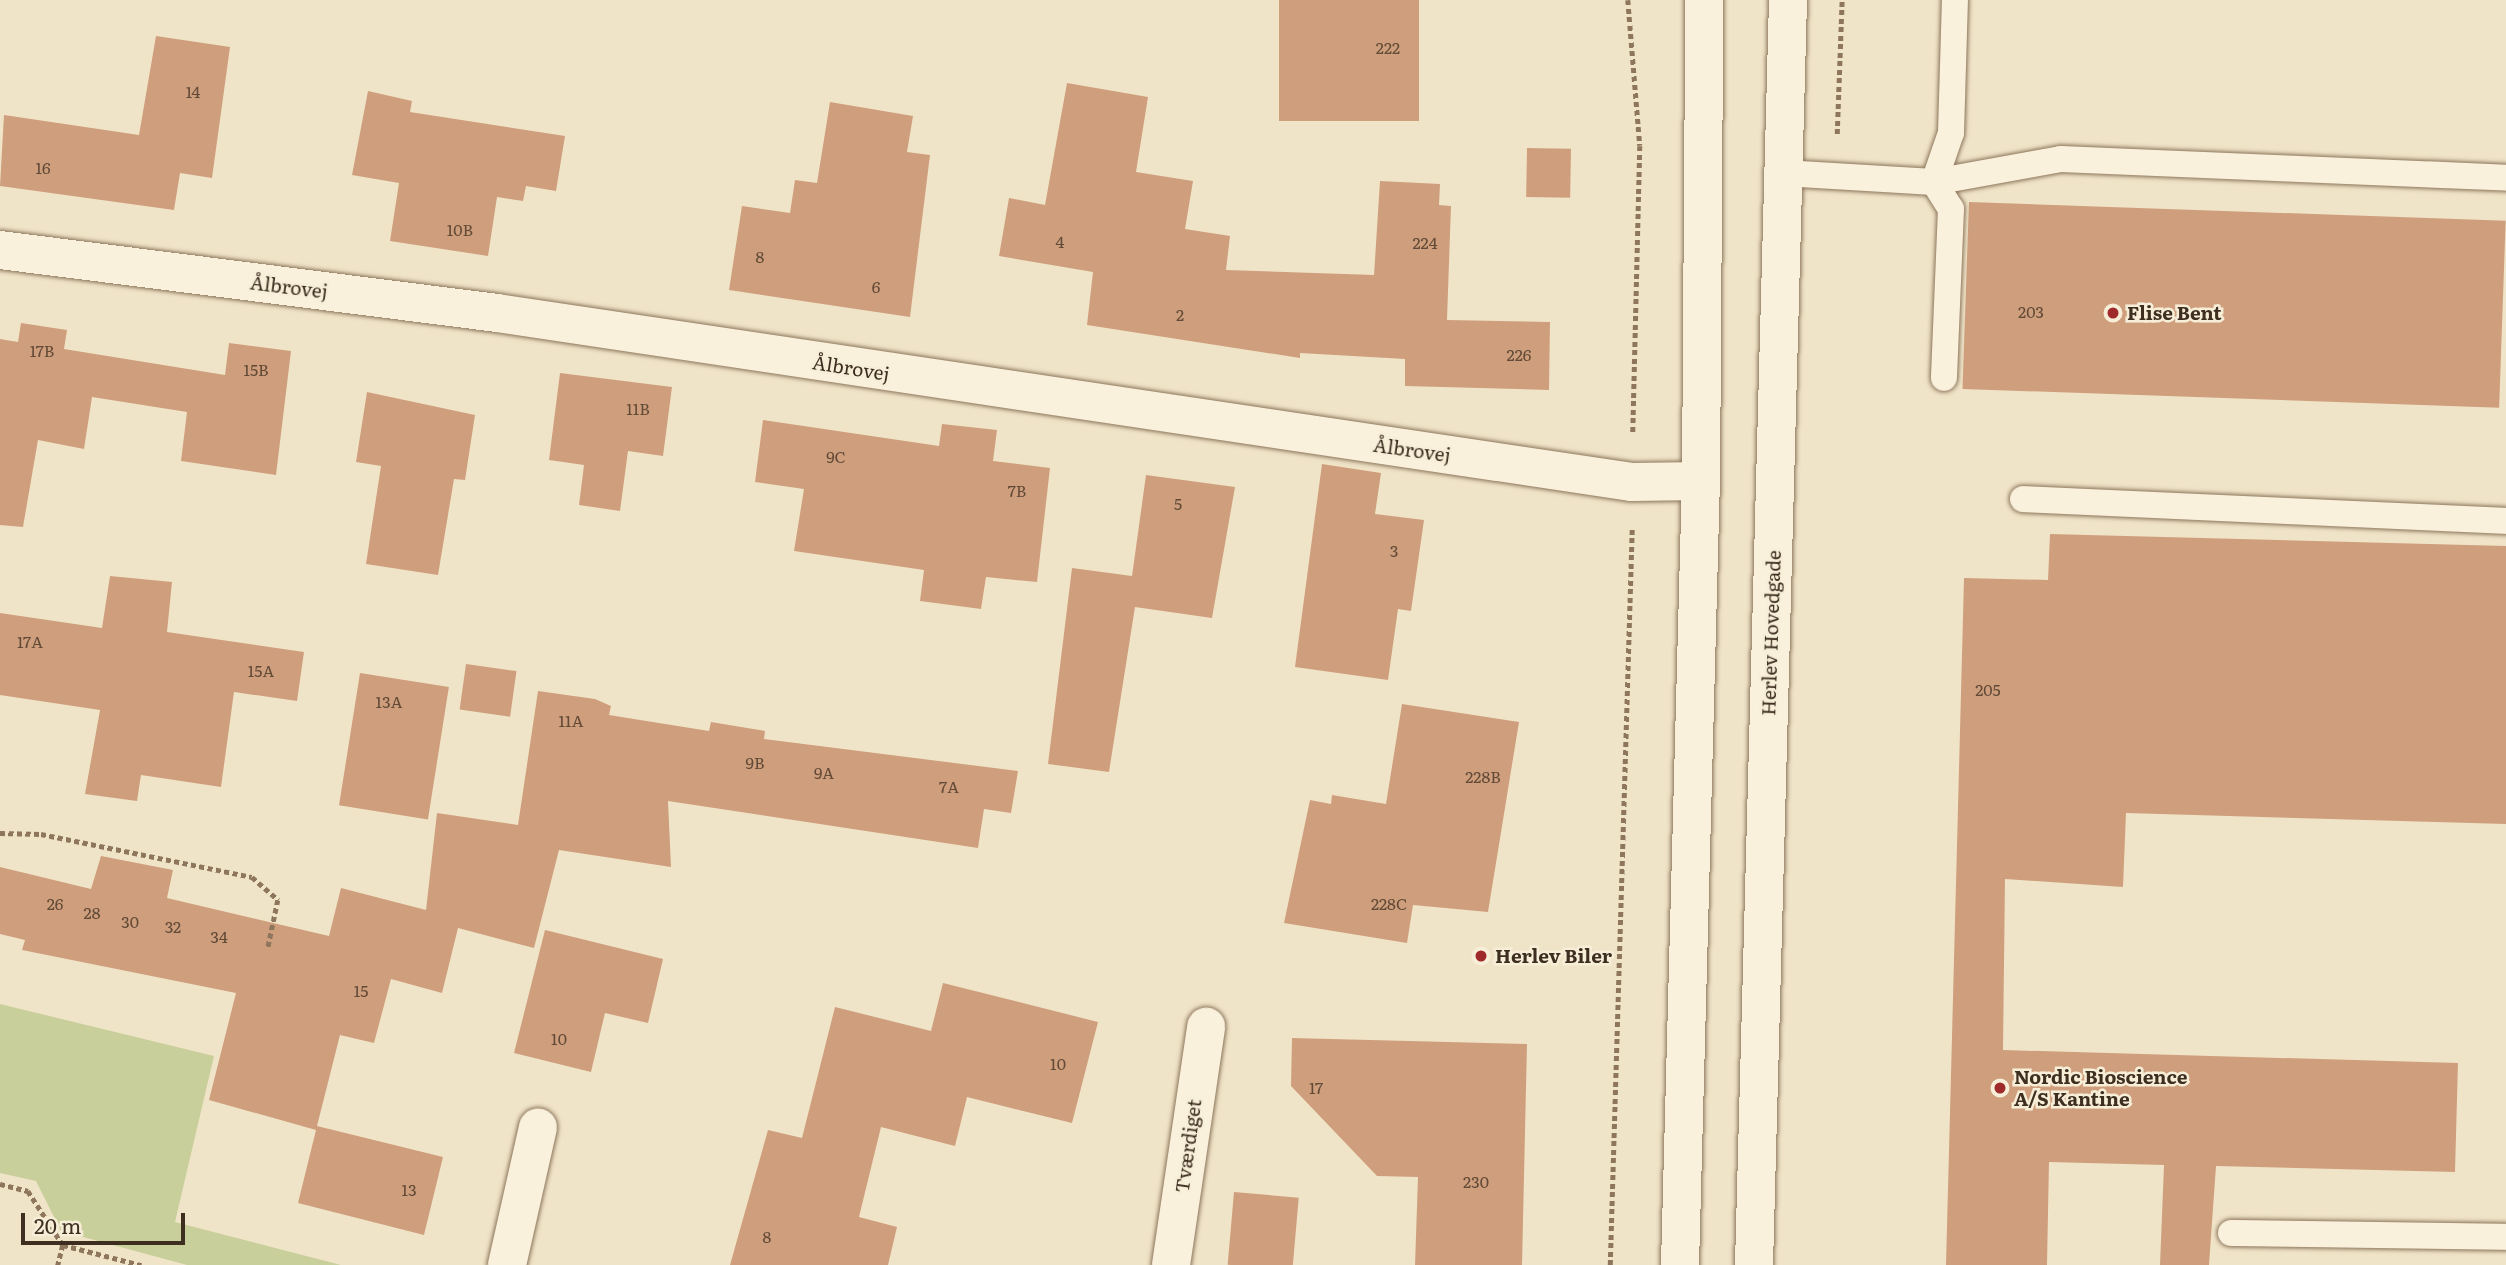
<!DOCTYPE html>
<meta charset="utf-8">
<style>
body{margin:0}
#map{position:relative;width:2506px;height:1265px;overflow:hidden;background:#f0e4c8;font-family:Literata,serif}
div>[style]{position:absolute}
.green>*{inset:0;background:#c9cf9b}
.building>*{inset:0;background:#cf9f7d;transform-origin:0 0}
.path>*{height:4.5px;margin-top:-2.25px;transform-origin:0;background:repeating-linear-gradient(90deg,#8d765c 0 5px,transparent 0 8.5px)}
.roads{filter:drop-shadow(0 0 2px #8d765c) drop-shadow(0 0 2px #8d765c)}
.service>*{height:26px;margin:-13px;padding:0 13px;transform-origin:13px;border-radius:13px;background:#faf1dc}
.minor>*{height:38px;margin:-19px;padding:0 19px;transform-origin:19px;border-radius:19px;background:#faf1dc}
.secondary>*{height:38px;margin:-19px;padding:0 19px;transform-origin:19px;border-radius:19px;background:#faf1dc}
.dots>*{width:19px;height:19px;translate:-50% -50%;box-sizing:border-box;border:4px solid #f7eed8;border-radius:50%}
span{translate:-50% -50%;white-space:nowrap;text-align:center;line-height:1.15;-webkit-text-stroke:5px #f7eed8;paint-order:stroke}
.number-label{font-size:16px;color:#624a37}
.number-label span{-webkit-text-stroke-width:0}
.street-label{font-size:19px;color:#3d2e20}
.poi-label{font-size:19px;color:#3d2e20;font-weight:700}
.left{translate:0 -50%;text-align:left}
.scale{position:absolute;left:21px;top:1213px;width:164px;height:32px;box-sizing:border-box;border:4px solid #3d2e20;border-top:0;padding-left:9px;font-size:21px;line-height:24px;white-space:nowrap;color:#3d2e20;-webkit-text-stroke:5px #f7eed8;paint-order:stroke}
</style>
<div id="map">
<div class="green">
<div style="clip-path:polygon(0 1004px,214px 1056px,175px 1222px,341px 1265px,187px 1265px,61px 1231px,36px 1181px,0 1173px)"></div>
</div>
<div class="building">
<div style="left:1279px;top:0;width:140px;height:121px"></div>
<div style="clip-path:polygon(156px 36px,230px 47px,212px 178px,180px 173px,174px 210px,0 186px,4px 115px,139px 135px)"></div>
<div style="clip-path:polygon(1067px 83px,1148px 97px,1136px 172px,1193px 181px,1185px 229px,1230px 236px,1226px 270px,1374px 275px,1380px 181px,1440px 184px,1439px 205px,1451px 206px,1447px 320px,1550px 322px,1549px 390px,1405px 386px,1405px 359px,1300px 353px,1300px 358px,1087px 325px,1093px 272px,999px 256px,1009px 198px,1045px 205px)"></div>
<div style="clip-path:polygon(368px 91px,412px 101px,410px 112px,565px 136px,556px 191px,526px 186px,523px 201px,497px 197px,488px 256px,390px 241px,399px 183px,352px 175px)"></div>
<div style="clip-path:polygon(830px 102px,913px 116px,907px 152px,930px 155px,910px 317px,729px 290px,742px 206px,790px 213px,795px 180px,817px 183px)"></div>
<div style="left:1527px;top:148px;width:44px;height:49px;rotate:1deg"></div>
<div style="left:1969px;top:202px;width:537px;height:187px;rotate:2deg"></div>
<div style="clip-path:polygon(21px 323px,67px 330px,64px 349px,225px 375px,229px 343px,291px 351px,276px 475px,181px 461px,187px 412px,92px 397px,84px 449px,38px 440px,23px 527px,0 525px,0 339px,18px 342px)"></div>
<div style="clip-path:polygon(560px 373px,672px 387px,663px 456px,628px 451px,620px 511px,579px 505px,584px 465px,549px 460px)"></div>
<div style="clip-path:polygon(367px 392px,475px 415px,465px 480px,454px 479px,438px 575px,366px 564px,381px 466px,356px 462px)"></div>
<div style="clip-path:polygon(763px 420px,939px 446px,942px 424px,997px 430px,993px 461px,1050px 468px,1037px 582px,986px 577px,981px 609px,920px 601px,924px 570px,794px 551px,804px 489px,755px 482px)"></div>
<div style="clip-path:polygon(1322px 464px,1381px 473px,1375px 514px,1424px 520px,1411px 611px,1398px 609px,1388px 680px,1295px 667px)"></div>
<div style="clip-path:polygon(1146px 475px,1235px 487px,1212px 618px,1135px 607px,1109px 772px,1048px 764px,1072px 568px,1132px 576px)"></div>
<div style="clip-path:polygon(2050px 534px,2506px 546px,2506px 824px,2126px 813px,2123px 887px,2005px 879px,2003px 1050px,2458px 1063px,2455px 1172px,2216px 1166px,2209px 1265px,2160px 1265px,2164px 1165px,2049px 1162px,2047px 1265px,1946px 1265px,1964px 578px,2048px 580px)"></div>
<div style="clip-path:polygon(110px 576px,172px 582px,167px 632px,304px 652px,297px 701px,234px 692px,221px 787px,141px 775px,137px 801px,85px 794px,100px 710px,0 695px,0 613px,102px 628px)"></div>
<div style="left:466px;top:664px;width:51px;height:46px;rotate:8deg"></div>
<div style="left:360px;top:673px;width:90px;height:134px;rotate:9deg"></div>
<div style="clip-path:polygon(538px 691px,595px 699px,611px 706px,609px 715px,709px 731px,711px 722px,765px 731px,764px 739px,1018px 771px,1011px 813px,984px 809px,978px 848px,668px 801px,671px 867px,559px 850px,534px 948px,458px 928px,442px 993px,391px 979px,374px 1043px,340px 1035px,317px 1126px,443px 1157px,424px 1235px,298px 1203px,316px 1130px,209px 1100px,236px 993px,22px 950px,25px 940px,0 934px,0 867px,91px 889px,101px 856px,173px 870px,167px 898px,329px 936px,341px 888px,426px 910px,437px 813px,518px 825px)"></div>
<div style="clip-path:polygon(1402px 704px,1519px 722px,1488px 912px,1413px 905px,1407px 943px,1284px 923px,1310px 800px,1331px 804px,1332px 795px,1386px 804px)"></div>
<div style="clip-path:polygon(545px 930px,663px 959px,648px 1023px,605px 1013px,591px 1072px,514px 1053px)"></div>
<div style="clip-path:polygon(943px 983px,1098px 1022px,1072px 1123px,967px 1097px,955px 1146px,881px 1127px,859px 1217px,897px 1227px,888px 1265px,730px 1265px,768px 1130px,802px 1138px,835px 1007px,931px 1031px)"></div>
<div style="clip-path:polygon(1292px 1038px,1527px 1044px,1522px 1265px,1415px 1265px,1418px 1177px,1377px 1176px,1291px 1086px)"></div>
<div style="left:1234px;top:1192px;width:65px;height:73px;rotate:5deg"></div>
</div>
<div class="path">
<div style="left:1628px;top:0;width:146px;rotate:85.3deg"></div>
<div style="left:1640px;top:146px;width:286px;rotate:91.4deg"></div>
<div style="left:1837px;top:134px;width:134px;rotate:-87.9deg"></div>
<div style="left:0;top:833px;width:41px;rotate:1.4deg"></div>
<div style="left:41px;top:834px;width:215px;rotate:11.5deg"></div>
<div style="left:252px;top:877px;width:35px;rotate:41deg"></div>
<div style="left:278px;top:900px;width:49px;rotate:101.8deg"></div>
<div style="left:0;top:1184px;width:29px;rotate:14deg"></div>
<div style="left:28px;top:1191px;width:64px;rotate:57.1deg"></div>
<div style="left:63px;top:1245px;width:21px;rotate:104deg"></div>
<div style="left:63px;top:1245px;width:81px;rotate:14.4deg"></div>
<div style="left:1610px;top:1265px;width:736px;rotate:-88.29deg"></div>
</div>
<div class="roads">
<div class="service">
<div style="left:1783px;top:173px;width:151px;rotate:3.4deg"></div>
<div style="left:1934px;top:182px;width:32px;rotate:58deg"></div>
<div style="left:1951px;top:209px;width:169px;rotate:92.4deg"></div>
<div style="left:1934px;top:182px;width:129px;rotate:-10.3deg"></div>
<div style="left:2061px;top:159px;width:445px;rotate:2.4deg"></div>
<div style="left:1934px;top:182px;width:52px;rotate:-70.9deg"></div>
<div style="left:1951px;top:133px;width:133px;rotate:-88.3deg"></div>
<div style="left:2023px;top:499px;width:484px;rotate:2.6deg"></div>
<div style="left:2231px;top:1233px;width:275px;rotate:0.8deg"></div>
</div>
<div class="minor">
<div style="left:0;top:250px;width:501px;rotate:7.22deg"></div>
<div style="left:497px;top:313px;width:1148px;rotate:8.47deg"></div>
<div style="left:1632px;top:482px;width:69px;rotate:-0.8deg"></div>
<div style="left:507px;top:1265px;width:141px;rotate:-77.3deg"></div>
<div style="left:1171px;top:1265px;width:241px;rotate:-81.6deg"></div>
</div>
<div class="secondary">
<div style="left:1680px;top:1265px;width:784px;rotate:-88.47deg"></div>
<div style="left:1701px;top:481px;width:481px;rotate:-89.6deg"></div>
<div style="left:1754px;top:1265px;width:1265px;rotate:-88.46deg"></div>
</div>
</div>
<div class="dots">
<div style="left:2113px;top:313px;background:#9e2a2b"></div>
<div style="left:1481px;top:956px;background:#9e2a2b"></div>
<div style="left:2000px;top:1088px;background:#9e2a2b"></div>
</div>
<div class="number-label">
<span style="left:1388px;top:47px">222</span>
<span style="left:193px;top:91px">14</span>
<span style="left:43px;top:167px">16</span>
<span style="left:460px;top:229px">10B</span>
<span style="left:1060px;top:241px">4</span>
<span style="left:1425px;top:242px">224</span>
<span style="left:760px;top:256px">8</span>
<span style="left:876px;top:286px">6</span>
<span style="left:2031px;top:311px">203</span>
<span style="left:1180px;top:314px">2</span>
<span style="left:42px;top:350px">17B</span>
<span style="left:1519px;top:354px">226</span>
<span style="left:256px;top:369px">15B</span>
<span style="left:638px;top:408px">11B</span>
<span style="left:836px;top:456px">9C</span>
<span style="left:1017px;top:490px">7B</span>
<span style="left:1178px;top:503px">5</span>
<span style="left:1394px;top:550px">3</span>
<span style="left:30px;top:641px">17A</span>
<span style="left:261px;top:670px">15A</span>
<span style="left:1988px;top:689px">205</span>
<span style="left:389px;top:701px">13A</span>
<span style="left:571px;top:720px">11A</span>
<span style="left:755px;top:762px">9B</span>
<span style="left:824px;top:772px">9A</span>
<span style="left:1483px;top:776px">228B</span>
<span style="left:949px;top:786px">7A</span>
<span style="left:55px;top:903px">26</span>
<span style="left:1389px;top:903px">228C</span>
<span style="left:92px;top:912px">28</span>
<span style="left:130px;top:921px">30</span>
<span style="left:173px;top:926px">32</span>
<span style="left:219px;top:936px">34</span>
<span style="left:361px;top:990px">15</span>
<span style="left:559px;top:1038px">10</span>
<span style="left:1058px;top:1063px">10</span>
<span style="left:1316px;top:1087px">17</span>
<span style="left:1476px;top:1181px">230</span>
<span style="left:409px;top:1189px">13</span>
<span style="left:767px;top:1236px">8</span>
</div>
<div class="street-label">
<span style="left:289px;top:287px;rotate:7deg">Ålbrovej</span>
<span style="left:851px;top:368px;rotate:9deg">Ålbrovej</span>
<span style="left:1412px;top:450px;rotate:8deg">Ålbrovej</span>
<span style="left:1771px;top:633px;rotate:-88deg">Herlev Hovedgade</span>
<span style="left:1188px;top:1146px;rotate:-82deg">Tværdiget</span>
</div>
<div class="poi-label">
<span class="left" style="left:2127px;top:313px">Flise Bent</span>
<span class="left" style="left:1495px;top:956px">Herlev Biler</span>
<span class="left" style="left:2014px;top:1088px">Nordic Bioscience<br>A/S Kantine</span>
</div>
<div class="scale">20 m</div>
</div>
